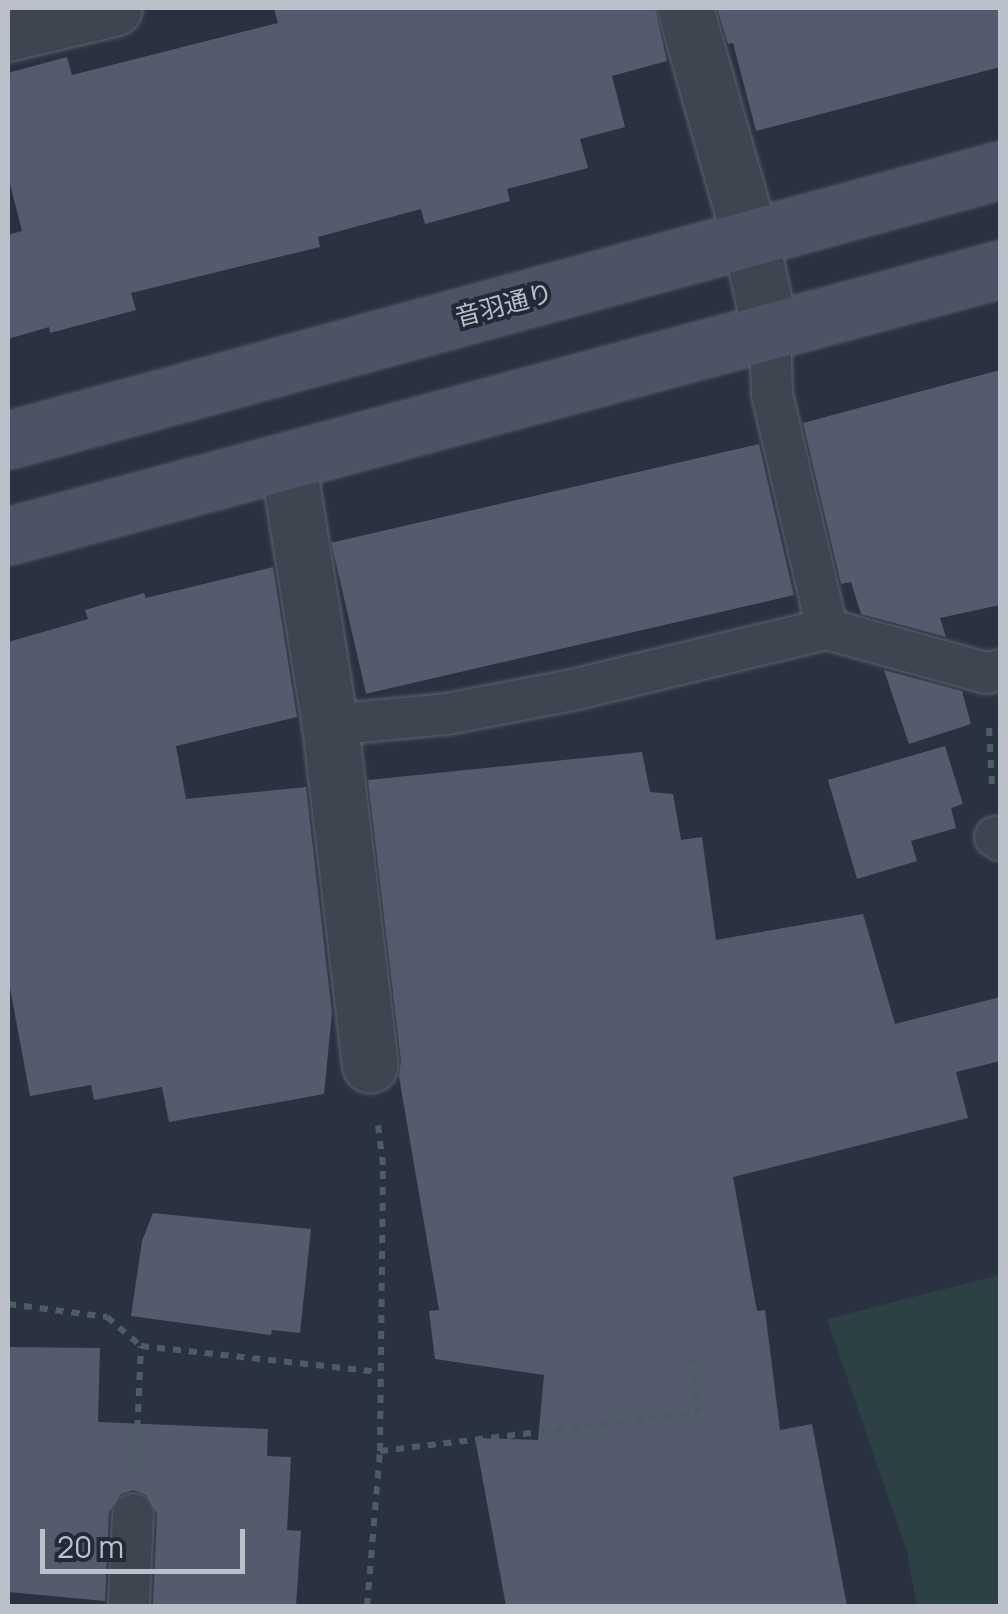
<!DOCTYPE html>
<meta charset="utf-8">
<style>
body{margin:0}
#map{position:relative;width:1008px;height:1614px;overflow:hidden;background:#2a3241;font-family:Manrope,"Noto Sans JP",sans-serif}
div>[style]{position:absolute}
.green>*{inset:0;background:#2d4043}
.building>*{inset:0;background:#545b6c;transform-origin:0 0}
.path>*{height:6px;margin-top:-3px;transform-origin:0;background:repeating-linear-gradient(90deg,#4c5d61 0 8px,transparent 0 16px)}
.roads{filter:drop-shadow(0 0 2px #5c626f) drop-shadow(0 0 2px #5c626f)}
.service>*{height:40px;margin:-20px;padding:0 20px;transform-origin:20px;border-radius:20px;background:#3e4551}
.minor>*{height:55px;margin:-27.5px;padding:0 27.5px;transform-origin:27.5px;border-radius:27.5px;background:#3e4551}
.secondary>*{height:55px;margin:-27.5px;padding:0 27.5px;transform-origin:27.5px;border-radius:27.5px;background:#4d5364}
span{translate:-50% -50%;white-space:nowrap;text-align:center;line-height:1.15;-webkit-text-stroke:8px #232937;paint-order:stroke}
.street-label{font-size:25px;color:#bbc0cb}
.frame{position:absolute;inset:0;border:10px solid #bbc0cb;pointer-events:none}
.scale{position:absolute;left:40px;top:1529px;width:205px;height:45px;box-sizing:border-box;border:5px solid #bbc0cb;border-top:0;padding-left:12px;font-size:30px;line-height:35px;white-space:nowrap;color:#bbc0cb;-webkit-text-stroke:8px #232937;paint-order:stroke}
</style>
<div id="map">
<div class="green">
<div style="clip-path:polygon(1000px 1275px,1000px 1606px,917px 1606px,907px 1552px,827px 1319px)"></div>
</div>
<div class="building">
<div style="clip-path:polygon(274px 8px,655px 8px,667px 61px,612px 76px,625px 127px,580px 139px,588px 168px,507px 189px,510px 201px,425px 224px,421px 209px,318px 237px,320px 247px,131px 293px,136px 310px,50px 333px,49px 327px,8px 339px,8px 235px,22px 231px,8px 176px,8px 73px,67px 57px,72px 75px,278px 23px)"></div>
<div style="clip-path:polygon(717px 8px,1000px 8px,1000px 67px,756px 131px,733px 43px,728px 44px)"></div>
<div style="clip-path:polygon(1000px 370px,1000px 605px,940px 618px,946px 637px,861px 614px,851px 582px,841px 584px,803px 423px)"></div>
<div style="left:759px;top:444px;width:155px;height:439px;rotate:77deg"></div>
<div style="clip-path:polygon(273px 567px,297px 717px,176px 746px,186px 799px,306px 787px,332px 1013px,324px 1094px,169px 1122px,162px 1087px,94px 1100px,91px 1085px,30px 1096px,8px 977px,8px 642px,88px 619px,85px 610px,144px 593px,146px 598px)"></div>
<div style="clip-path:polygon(884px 670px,962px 691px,971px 724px,909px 744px)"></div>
<div style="clip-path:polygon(945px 746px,963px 804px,951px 808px,956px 828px,911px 841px,917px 861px,857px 879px,828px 780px)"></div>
<div style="clip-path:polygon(642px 752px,650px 792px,673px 794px,681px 840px,702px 837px,716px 940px,863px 914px,895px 1024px,1000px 997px,1000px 1061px,956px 1072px,968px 1118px,733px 1177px,757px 1311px,765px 1310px,780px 1430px,812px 1424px,847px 1606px,506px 1606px,475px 1438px,538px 1440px,544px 1375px,435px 1359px,429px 1311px,439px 1310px,399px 1077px,401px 1061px,368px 780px)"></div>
<div style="clip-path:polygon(153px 1213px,311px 1229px,300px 1333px,272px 1330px,271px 1335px,131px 1316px,142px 1241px)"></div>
<div style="clip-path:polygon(8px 1347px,100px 1348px,98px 1422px,268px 1429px,267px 1456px,291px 1457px,287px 1530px,301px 1531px,296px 1606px,153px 1605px,157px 1514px,146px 1495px,133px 1490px,121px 1494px,109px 1512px,105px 1601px,8px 1592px)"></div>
</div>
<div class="path">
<div style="left:989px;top:728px;width:57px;rotate:87deg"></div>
<div style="left:8px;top:1304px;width:100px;rotate:7.5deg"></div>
<div style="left:107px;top:1317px;width:45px;rotate:40.5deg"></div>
<div style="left:141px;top:1346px;width:240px;rotate:6.2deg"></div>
<div style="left:380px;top:1451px;width:320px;rotate:-6.8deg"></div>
<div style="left:698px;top:1413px;width:54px;rotate:-95.3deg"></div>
<div style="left:136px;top:1460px;width:114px;rotate:-87.5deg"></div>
<div style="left:367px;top:1606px;width:156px;rotate:-85.2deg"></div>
<div style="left:380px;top:1451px;width:286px;rotate:-89.4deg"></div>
<div style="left:383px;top:1165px;width:40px;rotate:-97.1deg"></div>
</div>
<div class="roads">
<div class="service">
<div style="left:770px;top:330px;width:64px;rotate:88.2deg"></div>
<div style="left:772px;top:394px;width:241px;rotate:76.8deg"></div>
<div style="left:330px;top:725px;width:118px;rotate:-5.4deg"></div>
<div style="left:447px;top:714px;width:123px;rotate:-10.8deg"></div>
<div style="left:568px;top:691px;width:266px;rotate:-13.5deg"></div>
<div style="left:827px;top:629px;width:165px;rotate:15.5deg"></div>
<div style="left:986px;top:673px;width:14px;rotate:-12deg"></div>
<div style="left:995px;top:837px;width:6px;rotate:31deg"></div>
<div style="left:129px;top:1606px;width:92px;rotate:-87.5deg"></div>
</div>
<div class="minor">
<div style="left:685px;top:8px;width:239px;rotate:74.2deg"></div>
<div style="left:750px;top:238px;width:94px;rotate:77.7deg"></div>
<div style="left:8px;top:33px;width:109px;rotate:-13.3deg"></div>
<div style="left:288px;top:464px;width:264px;rotate:80.9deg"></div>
<div style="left:330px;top:725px;width:342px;rotate:83.3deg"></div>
</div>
<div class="secondary">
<div style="left:8px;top:440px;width:1028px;rotate:-15.23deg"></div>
<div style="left:8px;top:536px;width:1027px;rotate:-15.06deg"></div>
</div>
</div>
<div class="street-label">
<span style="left:504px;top:305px;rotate:-15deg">音羽通り</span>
</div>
<div class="frame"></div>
<div class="scale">20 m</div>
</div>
